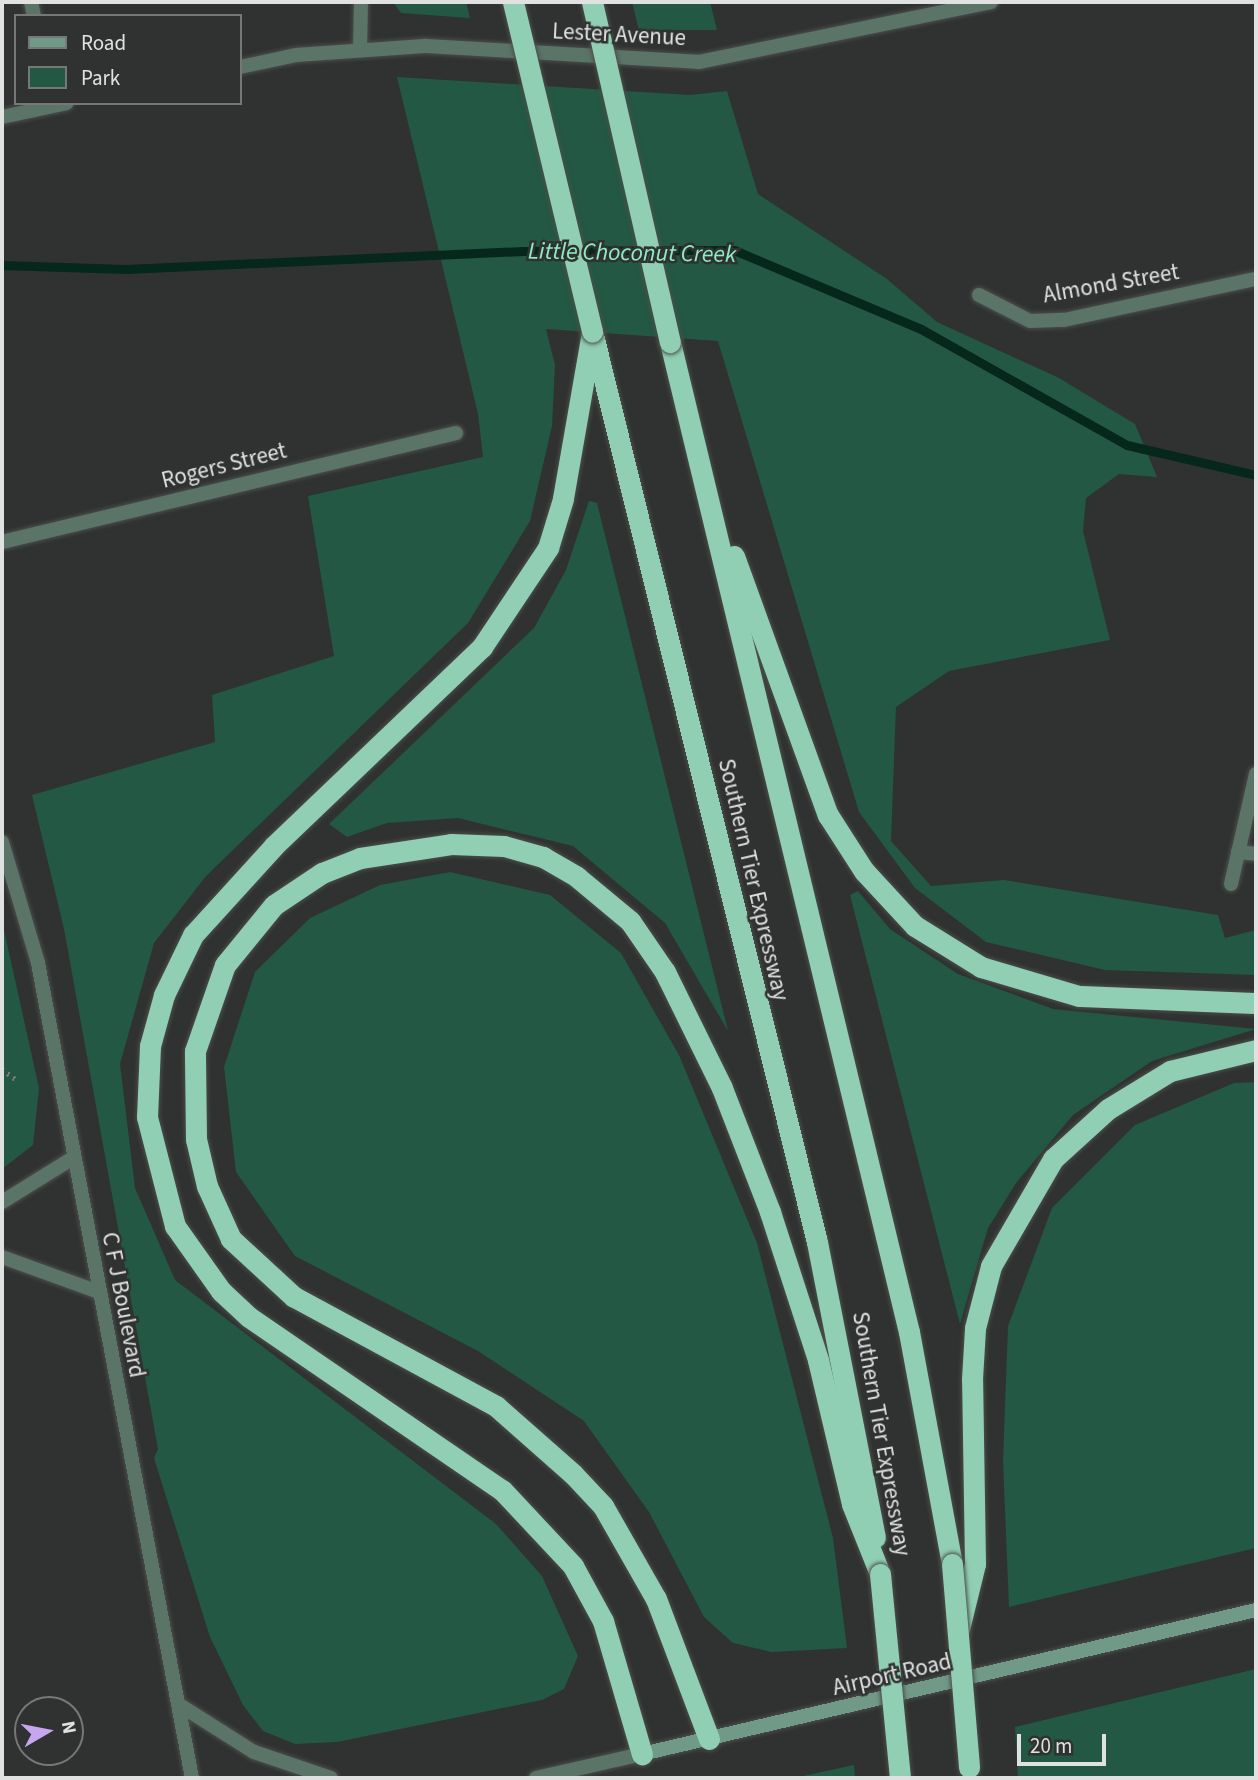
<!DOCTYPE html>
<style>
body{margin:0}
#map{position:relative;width:1258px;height:1780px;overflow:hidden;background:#2f3230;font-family:"Source Sans 3",sans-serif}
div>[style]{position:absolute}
.green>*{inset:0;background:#225844}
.stream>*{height:9px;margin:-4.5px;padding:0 4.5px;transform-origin:4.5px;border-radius:4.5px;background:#06271c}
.path>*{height:4.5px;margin-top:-2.25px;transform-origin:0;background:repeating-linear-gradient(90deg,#7b7d7c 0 2px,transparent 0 7px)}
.roads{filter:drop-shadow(0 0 2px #4b4e4c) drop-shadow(0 0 2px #4b4e4c)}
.service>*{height:14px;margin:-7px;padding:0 7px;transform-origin:7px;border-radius:7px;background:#5b7468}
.minor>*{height:14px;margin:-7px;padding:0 7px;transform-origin:7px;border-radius:7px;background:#5b7468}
.tertiary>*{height:14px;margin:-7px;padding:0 7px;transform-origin:7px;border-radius:7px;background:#5b7468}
.secondary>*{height:14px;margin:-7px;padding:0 7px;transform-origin:7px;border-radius:7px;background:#719987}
.motorway>*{height:21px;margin:-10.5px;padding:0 10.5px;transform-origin:10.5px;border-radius:10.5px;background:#90cfb4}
.bridges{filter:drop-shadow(0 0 2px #4b4e4c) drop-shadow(0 0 2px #4b4e4c)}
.motorway-bridge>*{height:21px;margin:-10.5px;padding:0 10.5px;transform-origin:10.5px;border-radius:10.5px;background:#90cfb4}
span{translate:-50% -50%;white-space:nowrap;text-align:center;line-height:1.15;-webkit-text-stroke:5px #2f3230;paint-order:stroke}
.street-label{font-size:23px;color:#e0e2e1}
.water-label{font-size:24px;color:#8eecc5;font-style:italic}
.frame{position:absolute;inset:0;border:4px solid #e0e2e1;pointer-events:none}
.legend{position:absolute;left:14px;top:14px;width:228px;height:91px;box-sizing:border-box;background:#2f3230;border:2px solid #767877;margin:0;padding:9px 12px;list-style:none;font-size:21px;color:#e0e2e1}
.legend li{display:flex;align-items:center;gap:14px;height:35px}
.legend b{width:35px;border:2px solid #767877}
.north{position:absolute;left:14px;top:1696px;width:70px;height:70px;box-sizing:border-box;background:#2f3230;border:2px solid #767877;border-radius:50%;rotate:80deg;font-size:19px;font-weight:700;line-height:28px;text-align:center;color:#e0e2e1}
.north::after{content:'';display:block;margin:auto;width:24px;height:32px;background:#c7a6f0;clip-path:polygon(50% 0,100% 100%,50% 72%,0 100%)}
.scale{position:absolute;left:1017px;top:1734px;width:89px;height:32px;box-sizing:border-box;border:4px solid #e0e2e1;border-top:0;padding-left:9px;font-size:21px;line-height:24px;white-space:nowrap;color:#e0e2e1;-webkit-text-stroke:5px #2f3230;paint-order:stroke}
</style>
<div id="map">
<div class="green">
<div style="clip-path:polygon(393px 2px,466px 2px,470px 18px,401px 13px)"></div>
<div style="clip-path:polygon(632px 2px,710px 2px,717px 30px,639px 30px)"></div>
<div style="clip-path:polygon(397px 77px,690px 95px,727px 91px,758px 194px,887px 279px,937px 322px,1059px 378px,1135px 424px,1157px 477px,1119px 474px,1086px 498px,1083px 531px,1110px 640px,949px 671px,896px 707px,891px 841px,931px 886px,1004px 880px,1218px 915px,1225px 938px,1256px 930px,1256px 975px,1105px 970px,986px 942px,915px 888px,859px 812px,718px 341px,546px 329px,555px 365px,552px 426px,530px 521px,468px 623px,206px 876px,154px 943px,120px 1064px,135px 1188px,175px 1280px,496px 1524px,542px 1576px,578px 1656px,564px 1689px,542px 1700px,337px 1742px,295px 1744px,263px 1731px,243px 1705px,210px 1637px,154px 1458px,158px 1449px,64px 929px,32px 795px,215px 742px,212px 695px,334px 656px,308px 496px,483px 457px,478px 414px)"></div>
<div style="clip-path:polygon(589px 501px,597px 503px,728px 1031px,665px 923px,573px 846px,458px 818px,387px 823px,347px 837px,329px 824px,534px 628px,566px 570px)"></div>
<div style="clip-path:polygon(450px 872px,550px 895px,621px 953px,679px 1055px,757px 1243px,833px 1538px,847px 1648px,771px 1652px,733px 1643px,704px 1617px,649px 1512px,584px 1421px,478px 1351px,295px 1256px,236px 1172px,224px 1067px,255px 972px,310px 918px,380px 885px)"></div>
<div style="clip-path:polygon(858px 891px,890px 929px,958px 974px,1053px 1009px,1256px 1029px,1152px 1061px,1073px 1115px,1016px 1183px,988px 1228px,960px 1324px,850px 895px)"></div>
<div style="clip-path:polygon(2px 921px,39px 1088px,33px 1145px,2px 1169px)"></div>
<div style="clip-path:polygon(1256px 1082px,1256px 1548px,1009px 1607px,1003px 1461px,1008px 1326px,1052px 1208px,1135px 1125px,1234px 1083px)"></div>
<div style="clip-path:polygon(1256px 1669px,1256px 1778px,1018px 1778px,1015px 1727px)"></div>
<div style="clip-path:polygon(854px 1765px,855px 1778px,794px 1778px)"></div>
</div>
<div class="stream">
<div style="left:2px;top:265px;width:124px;rotate:1.8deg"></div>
<div style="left:126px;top:269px;width:398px;rotate:-2.6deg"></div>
<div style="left:524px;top:251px;width:210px;rotate:-0.3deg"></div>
<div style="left:734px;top:250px;width:203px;rotate:22.9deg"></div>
<div style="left:921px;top:329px;width:236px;rotate:29.4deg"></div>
<div style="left:1127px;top:445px;width:132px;rotate:13.1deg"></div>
</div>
<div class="path">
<div style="left:2px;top:1069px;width:21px;rotate:37deg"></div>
</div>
<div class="roads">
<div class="service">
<div style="left:1238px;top:852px;width:18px;rotate:6deg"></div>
</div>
<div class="minor">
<div style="left:31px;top:2px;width:14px;rotate:78deg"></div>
<div style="left:360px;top:49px;width:47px;rotate:-88.8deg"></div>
<div style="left:979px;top:295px;width:57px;rotate:27deg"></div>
<div style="left:1030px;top:321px;width:34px;rotate:-2deg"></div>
<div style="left:1064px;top:320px;width:196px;rotate:-12.1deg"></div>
<div style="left:2px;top:542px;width:467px;rotate:-13.5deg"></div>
<div style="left:1231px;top:884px;width:113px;rotate:-77.2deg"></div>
<div style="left:2px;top:1202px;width:84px;rotate:-31.8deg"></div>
<div style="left:2px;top:1257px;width:100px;rotate:19.9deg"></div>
</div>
<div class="tertiary">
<div style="left:240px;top:67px;width:57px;rotate:-12.1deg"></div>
<div style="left:296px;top:55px;width:129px;rotate:-4deg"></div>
<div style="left:425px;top:46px;width:274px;rotate:3.3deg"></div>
<div style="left:699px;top:62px;width:298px;rotate:-11.6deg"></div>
<div style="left:2px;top:117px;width:66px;rotate:-12.2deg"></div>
<div style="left:2px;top:842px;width:126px;rotate:73.4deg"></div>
<div style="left:38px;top:963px;width:829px;rotate:79.3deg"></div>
<div style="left:178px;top:1704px;width:90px;rotate:32.3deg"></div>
<div style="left:254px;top:1752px;width:81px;rotate:18.7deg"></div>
<div style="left:536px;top:1778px;width:109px;rotate:-12.8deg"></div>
</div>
<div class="secondary">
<div style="left:642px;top:1754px;width:631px;rotate:-13.2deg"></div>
</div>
<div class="motorway">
<div style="left:592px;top:332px;width:169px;rotate:99.9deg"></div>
<div style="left:563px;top:499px;width:51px;rotate:107deg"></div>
<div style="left:548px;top:548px;width:119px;rotate:123.7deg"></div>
<div style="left:482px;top:647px;width:288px;rotate:136.3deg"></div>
<div style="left:274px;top:846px;width:120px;rotate:132.3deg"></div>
<div style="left:193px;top:935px;width:67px;rotate:115.8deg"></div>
<div style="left:164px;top:995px;width:53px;rotate:105.4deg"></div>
<div style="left:150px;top:1046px;width:71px;rotate:92.4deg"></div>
<div style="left:147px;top:1117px;width:113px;rotate:75.6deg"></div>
<div style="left:175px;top:1226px;width:80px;rotate:54.7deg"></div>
<div style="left:221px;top:1291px;width:38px;rotate:43deg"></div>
<div style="left:249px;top:1317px;width:306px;rotate:34.4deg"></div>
<div style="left:502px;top:1490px;width:104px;rotate:46.9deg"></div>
<div style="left:573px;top:1566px;width:63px;rotate:61.4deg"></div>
<div style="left:603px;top:1621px;width:139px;rotate:73.7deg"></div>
<div style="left:593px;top:335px;width:934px;rotate:76.13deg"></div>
<div style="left:817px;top:1242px;width:301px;rotate:78.9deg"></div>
<div style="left:670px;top:342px;width:1018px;rotate:76.43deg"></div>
<div style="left:909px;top:1332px;width:236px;rotate:79.5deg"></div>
<div style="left:734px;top:556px;width:276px;rotate:70.1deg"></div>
<div style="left:828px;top:815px;width:67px;rotate:57.3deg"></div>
<div style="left:864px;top:871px;width:75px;rotate:47.2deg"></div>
<div style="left:915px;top:926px;width:78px;rotate:31.8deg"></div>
<div style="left:981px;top:967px;width:102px;rotate:16.5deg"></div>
<div style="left:1079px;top:996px;width:177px;rotate:2.3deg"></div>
<div style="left:959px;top:1629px;width:67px;rotate:-76.2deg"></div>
<div style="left:975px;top:1564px;width:185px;rotate:-90.9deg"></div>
<div style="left:972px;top:1379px;width:51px;rotate:-86.6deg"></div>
<div style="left:975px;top:1328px;width:64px;rotate:-75.5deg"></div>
<div style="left:991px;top:1266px;width:124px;rotate:-59.9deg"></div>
<div style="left:1053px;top:1159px;width:74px;rotate:-42.3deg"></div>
<div style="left:1108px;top:1109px;width:73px;rotate:-31.5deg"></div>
<div style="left:1170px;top:1071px;width:89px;rotate:-13.7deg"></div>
<div style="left:709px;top:1739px;width:150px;rotate:-110.7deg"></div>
<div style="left:656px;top:1599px;width:107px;rotate:-119.7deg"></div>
<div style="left:603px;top:1506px;width:44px;rotate:-133.2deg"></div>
<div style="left:573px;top:1474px;width:103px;rotate:-138.6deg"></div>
<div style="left:496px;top:1406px;width:230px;rotate:-151.6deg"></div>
<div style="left:294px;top:1297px;width:86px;rotate:-137.4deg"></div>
<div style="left:231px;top:1239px;width:58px;rotate:-114.4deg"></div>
<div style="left:207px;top:1186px;width:48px;rotate:-103.2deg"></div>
<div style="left:196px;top:1139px;width:88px;rotate:-90.7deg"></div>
<div style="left:195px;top:1051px;width:91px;rotate:-70.8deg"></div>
<div style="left:225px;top:965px;width:77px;rotate:-50.8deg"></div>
<div style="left:274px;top:905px;width:58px;rotate:-33.7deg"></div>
<div style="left:322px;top:873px;width:41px;rotate:-21.5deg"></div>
<div style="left:360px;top:858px;width:92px;rotate:-8.7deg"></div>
<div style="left:451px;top:844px;width:53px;rotate:2.2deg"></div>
<div style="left:504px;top:846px;width:41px;rotate:15.8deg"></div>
<div style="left:543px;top:857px;width:39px;rotate:30deg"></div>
<div style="left:577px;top:877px;width:69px;rotate:39.7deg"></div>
<div style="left:630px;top:921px;width:62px;rotate:55.5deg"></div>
<div style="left:665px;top:972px;width:129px;rotate:63.8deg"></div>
<div style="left:722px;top:1088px;width:133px;rotate:68.8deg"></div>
<div style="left:770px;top:1212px;width:156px;rotate:72deg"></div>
<div style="left:818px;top:1360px;width:148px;rotate:76.7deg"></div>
<div style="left:852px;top:1504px;width:75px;rotate:68.2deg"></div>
</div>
</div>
<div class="bridges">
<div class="motorway-bridge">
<div style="left:513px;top:2px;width:339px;rotate:76.5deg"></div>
<div style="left:592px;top:2px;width:349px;rotate:77.1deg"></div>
<div style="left:952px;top:1564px;width:204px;rotate:85.2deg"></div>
<div style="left:880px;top:1574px;width:205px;rotate:84.4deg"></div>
</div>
</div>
<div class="street-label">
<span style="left:619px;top:35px;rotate:3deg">Lester Avenue</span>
<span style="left:1111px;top:284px;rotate:-10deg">Almond Street</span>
<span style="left:224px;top:466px;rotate:-14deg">Rogers Street</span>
<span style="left:753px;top:880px;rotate:77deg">Southern Tier Expressway</span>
<span style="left:123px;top:1305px;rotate:79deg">C F J Boulevard</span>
<span style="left:881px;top:1434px;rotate:80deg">Southern Tier Expressway</span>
<span style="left:892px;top:1675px;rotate:-13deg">Airport Road</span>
</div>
<div class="water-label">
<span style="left:632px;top:253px;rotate:1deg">Little Choconut Creek</span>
</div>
<div class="frame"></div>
<ul class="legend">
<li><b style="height:9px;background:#719987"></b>Road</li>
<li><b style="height:19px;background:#225844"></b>Park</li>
</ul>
<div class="north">N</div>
<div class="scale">20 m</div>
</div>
